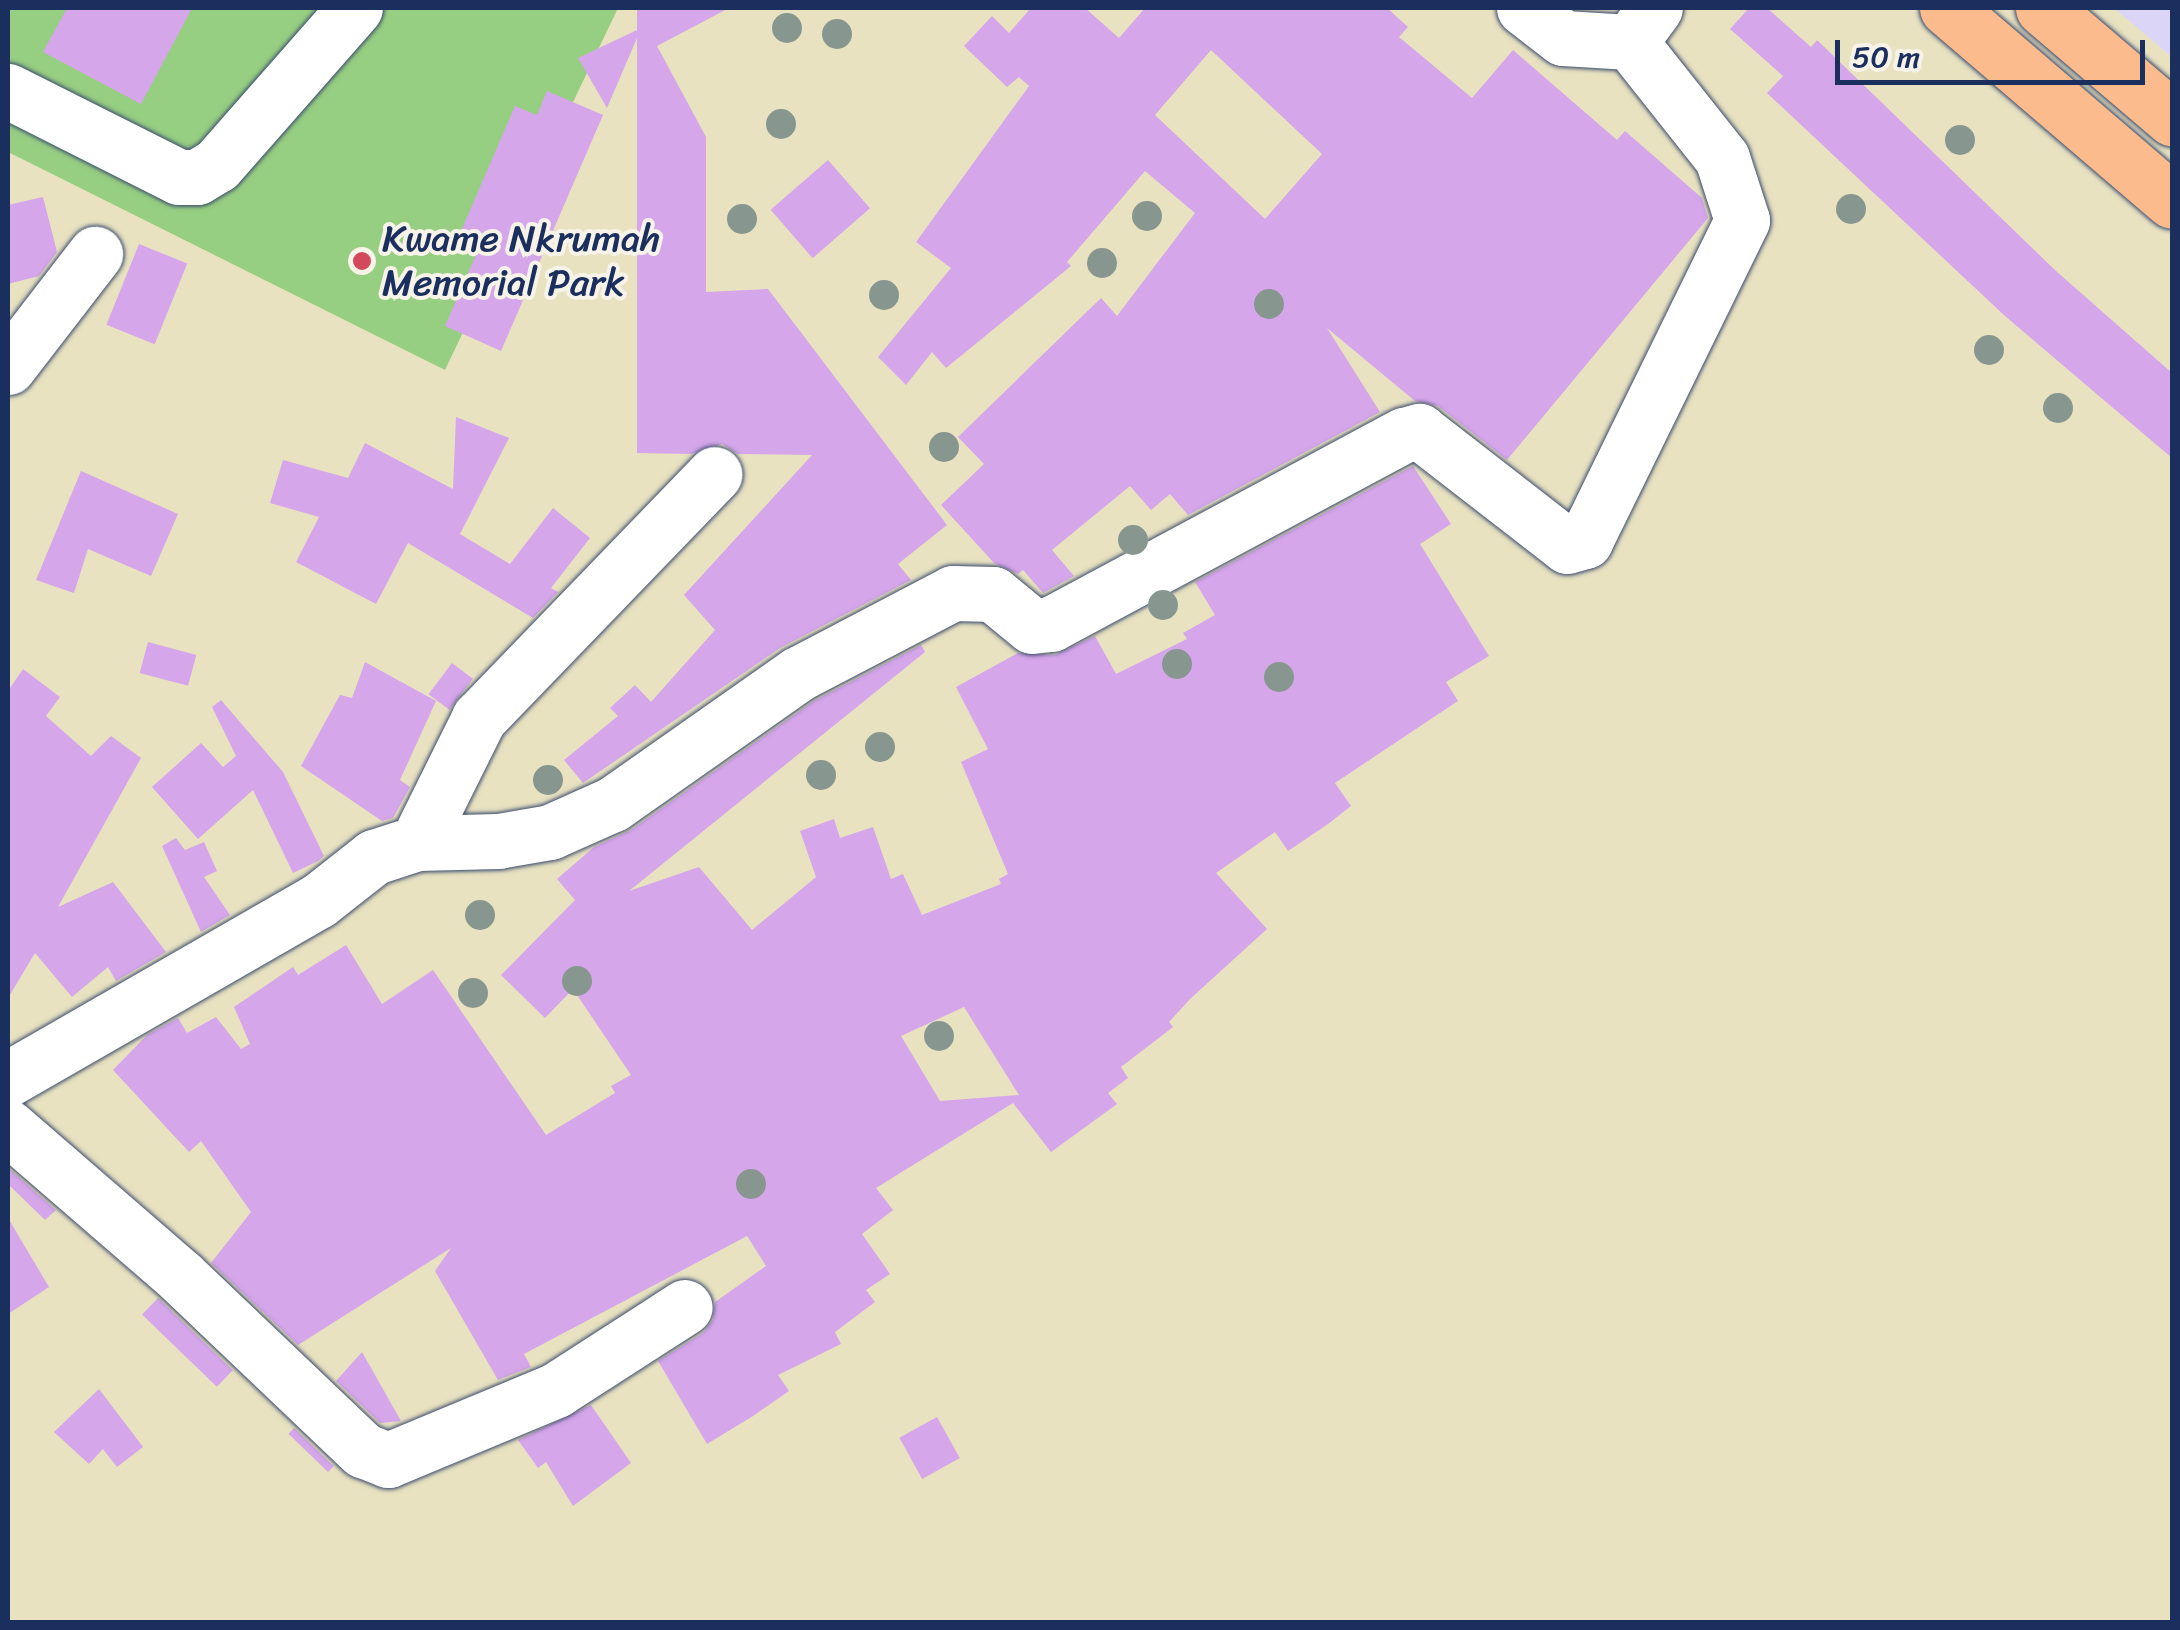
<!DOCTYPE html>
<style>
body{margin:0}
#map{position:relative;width:2180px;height:1630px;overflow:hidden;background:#e8e2c1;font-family:Sriracha,sans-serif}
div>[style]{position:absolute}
.built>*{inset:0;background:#dbd6f7}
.green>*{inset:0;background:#97cf82}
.building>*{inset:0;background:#d5a6ea;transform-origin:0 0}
.roads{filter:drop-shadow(0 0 2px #3a4a6d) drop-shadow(0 0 2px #3a4a6d)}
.minor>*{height:55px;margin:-27.5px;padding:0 27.5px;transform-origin:27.5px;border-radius:27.5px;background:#fff}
.major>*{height:55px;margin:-27.5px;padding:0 27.5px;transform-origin:27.5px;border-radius:27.5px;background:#fbbb8d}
.trees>*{width:30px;height:30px;margin:-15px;border-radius:50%;background:#889690}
.dots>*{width:28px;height:28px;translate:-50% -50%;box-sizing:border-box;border:5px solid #f7f3e8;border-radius:50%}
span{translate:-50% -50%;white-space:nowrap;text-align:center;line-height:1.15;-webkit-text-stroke:8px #f7f3e8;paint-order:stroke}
.poi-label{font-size:38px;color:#1b2f5e}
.left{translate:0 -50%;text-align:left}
.frame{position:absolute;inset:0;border:10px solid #1b2f5e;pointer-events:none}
.scale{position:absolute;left:1835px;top:40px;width:310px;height:45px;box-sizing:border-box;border:5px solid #1b2f5e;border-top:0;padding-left:12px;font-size:30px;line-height:35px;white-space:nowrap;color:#1b2f5e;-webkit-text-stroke:8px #f7f3e8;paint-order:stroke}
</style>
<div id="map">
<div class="built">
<div style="clip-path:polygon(2114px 8px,2172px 8px,2172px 57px)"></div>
</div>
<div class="green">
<div style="clip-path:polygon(8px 8px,618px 8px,445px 370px,8px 152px)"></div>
</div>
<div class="building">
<div style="clip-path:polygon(67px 8px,192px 8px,141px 104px,43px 52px)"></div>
<div style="clip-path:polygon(637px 8px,729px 8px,657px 46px,706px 137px,706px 292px,768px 289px,947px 525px,898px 564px,911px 580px,780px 648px,583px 783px,564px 760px,618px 716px,610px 708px,635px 685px,651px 702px,715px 630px,684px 595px,812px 455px,738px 454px,722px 444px,691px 454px,637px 453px,637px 38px,607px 108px,578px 58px,637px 30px)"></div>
<div style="clip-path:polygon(evenodd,1031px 8px,1085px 8px,1119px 38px,1145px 8px,1387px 8px,1408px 27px,1399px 37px,1472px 98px,1513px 50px,1617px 140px,1625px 131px,1702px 198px,1708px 218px,1507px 460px,1438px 406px,1415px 401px,1327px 328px,1380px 412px,1188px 515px,1170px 494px,1151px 510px,1130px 486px,1052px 550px,1074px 576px,1043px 593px,1023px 570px,1018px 574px,994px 563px,941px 505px,984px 464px,958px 437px,1101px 298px,1117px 316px,1195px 213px,1145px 171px,1067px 262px,1071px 266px,946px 368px,932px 352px,906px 385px,878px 357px,951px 268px,916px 242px,1029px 86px,1019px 77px,1007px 87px,964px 46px,992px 16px,1009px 33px,1031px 8px,1211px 50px,1322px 154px,1265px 219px,1155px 115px,1211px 50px)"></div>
<div style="clip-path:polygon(1749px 8px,1767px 8px,1811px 47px,1817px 40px,2056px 271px,2172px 373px,2172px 458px,2005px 316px,1767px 93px,1783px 76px,1730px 29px)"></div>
<div style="clip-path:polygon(547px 91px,603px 115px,501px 351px,445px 326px,479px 248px,458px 238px,515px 106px,537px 115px)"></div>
<div style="left:828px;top:160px;width:64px;height:76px;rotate:49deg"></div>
<div style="clip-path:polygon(43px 197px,57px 252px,39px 276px,8px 284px,8px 205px)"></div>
<div style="left:139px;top:244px;width:52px;height:87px;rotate:22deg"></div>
<div style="clip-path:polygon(456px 417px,509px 438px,460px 534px,510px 564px,553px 508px,590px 538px,551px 588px,558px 592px,533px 618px,408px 543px,376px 604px,296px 562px,319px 517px,270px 503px,283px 460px,348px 478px,365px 443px,453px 489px)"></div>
<div style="clip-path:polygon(evenodd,1413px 466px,1451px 524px,1420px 544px,1489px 656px,1446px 682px,1458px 701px,1335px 783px,1351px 806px,1328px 824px,1288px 851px,1275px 832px,1216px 873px,1267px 929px,1190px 999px,1169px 1022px,1173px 1027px,1121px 1067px,1128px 1078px,1108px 1093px,1117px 1104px,1051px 1152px,1013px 1103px,876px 1188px,893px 1210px,862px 1234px,890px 1274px,866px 1290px,875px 1302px,835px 1332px,841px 1344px,778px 1375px,789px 1391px,753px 1416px,707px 1444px,658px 1361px,703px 1333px,713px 1320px,715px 1302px,766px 1266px,747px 1236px,524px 1354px,531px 1367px,498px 1380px,435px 1271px,451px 1248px,298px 1345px,211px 1263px,251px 1212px,201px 1141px,189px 1152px,113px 1070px,147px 1035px,178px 1018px,187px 1033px,216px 1017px,241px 1049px,250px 1044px,234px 1007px,293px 967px,298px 975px,346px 945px,382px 1004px,433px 970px,546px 1135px,615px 1093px,611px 1086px,631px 1075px,573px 989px,545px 1018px,501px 975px,575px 900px,557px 879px,594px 847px,631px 830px,814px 701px,921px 645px,925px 652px,629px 891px,699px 867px,752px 930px,816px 877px,800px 831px,834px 819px,840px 838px,873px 827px,891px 879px,903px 874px,922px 915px,1001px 884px,999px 879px,1008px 874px,961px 762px,988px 749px,956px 687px,1018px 653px,1055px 655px,1095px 636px,1116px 674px,1187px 639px,1183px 633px,1215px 615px,1195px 582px,1413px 466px,964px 1007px,1019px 1095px,940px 1101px,901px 1036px,964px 1007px)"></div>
<div style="clip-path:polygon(81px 471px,178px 514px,151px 576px,88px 549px,74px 593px,36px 580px)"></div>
<div style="left:148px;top:642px;width:50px;height:32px;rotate:15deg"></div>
<div style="clip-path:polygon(365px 662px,436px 701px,400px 780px,410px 787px,393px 818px,382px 821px,301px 766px,340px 695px,352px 698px)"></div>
<div style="left:452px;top:663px;width:26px;height:39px;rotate:37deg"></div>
<div style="clip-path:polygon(23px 669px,60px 697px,46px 716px,91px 756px,111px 736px,141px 758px,58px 907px,113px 882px,166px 952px,116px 981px,108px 967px,72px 997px,35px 953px,8px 998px,8px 691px)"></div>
<div style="clip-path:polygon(221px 700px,283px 772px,324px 856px,318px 861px,293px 873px,253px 790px,198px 839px,152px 787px,201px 743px,223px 767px,236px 756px,212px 707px)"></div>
<div style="clip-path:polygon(176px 838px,185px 850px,204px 842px,217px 871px,204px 877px,230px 915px,201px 932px,162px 846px)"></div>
<div style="clip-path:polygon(8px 1168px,56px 1210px,45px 1220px,8px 1184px)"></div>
<div style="clip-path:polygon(8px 1218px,49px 1287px,8px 1314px)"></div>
<div style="left:158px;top:1298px;width:104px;height:23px;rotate:44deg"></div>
<div style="clip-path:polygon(362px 1352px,401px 1421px,380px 1423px,336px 1381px)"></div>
<div style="clip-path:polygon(99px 1389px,143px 1447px,117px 1467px,103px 1449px,89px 1464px,54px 1432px)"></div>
<div style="clip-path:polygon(591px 1405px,631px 1463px,573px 1506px,546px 1462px,538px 1468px,518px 1440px)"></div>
<div style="left:937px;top:1417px;width:47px;height:43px;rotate:61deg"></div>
<div style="left:294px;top:1428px;width:55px;height:8px;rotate:44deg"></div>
</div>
<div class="roads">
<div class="minor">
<div style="left:1524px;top:8px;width:49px;rotate:37.6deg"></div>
<div style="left:1563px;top:38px;width:67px;rotate:3.4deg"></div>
<div style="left:8px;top:91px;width:191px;rotate:26.7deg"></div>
<div style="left:179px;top:177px;width:18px"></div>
<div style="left:197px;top:177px;width:23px;rotate:-31deg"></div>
<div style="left:217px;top:165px;width:209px;rotate:-48.7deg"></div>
<div style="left:8px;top:367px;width:143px;rotate:-52.4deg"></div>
<div style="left:417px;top:843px;width:140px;rotate:-63.6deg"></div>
<div style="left:479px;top:718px;width:339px;rotate:-46deg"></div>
<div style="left:8px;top:1079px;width:357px;rotate:-29.9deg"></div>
<div style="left:318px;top:901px;width:71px;rotate:-38.2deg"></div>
<div style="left:374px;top:857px;width:45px;rotate:-18deg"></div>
<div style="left:417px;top:843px;width:81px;rotate:-1.4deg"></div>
<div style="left:498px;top:841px;width:53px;rotate:-9.8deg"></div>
<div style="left:550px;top:832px;width:69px;rotate:-24deg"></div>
<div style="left:613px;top:804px;width:226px;rotate:-35.1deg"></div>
<div style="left:798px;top:674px;width:175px;rotate:-27.6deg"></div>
<div style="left:953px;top:593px;width:40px;rotate:1.4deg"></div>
<div style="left:993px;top:594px;width:50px;rotate:39.4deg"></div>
<div style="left:1032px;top:626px;width:19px;rotate:-6deg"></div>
<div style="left:1051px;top:624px;width:400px;rotate:-28.2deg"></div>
<div style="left:1404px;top:435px;width:16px;rotate:-15deg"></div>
<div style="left:1419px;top:431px;width:187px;rotate:37.8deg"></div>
<div style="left:1567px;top:546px;width:19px;rotate:-16deg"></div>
<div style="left:1585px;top:541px;width:357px;rotate:-63.9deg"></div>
<div style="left:1742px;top:220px;width:65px;rotate:-107.9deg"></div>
<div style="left:1722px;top:158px;width:148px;rotate:-128.4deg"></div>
<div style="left:1630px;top:42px;width:42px;rotate:-53.7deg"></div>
<div style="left:8px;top:1127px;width:228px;rotate:40.9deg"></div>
<div style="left:180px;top:1276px;width:253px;rotate:43.6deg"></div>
<div style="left:363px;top:1450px;width:27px;rotate:22deg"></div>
<div style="left:388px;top:1460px;width:182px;rotate:-22.6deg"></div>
<div style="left:556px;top:1390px;width:153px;rotate:-32.8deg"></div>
</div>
<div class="major">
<div style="left:1947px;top:8px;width:296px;rotate:40.6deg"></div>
<div style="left:2043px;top:8px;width:170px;rotate:40.5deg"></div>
</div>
</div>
<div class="trees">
<div style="left:787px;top:28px"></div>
<div style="left:837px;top:34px"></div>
<div style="left:781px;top:124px"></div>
<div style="left:1960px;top:140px"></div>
<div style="left:1851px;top:209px"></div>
<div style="left:1147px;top:216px"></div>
<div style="left:742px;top:219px"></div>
<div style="left:1102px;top:263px"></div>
<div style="left:884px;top:295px"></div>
<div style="left:1269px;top:304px"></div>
<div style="left:1989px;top:350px"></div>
<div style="left:2058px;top:408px"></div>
<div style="left:944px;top:447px"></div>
<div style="left:1133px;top:540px"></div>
<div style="left:1163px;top:605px"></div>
<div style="left:1177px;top:664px"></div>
<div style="left:1279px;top:677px"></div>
<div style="left:880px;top:747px"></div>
<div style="left:821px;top:775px"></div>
<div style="left:548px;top:780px"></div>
<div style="left:480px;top:915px"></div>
<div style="left:577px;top:981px"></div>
<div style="left:473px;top:993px"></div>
<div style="left:939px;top:1036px"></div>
<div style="left:751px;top:1184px"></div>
</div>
<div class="dots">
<div style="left:362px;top:261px;background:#d1495b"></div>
</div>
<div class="poi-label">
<span class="left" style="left:382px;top:261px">Kwame Nkrumah<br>Memorial Park</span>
</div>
<div class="frame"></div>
<div class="scale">50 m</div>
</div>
